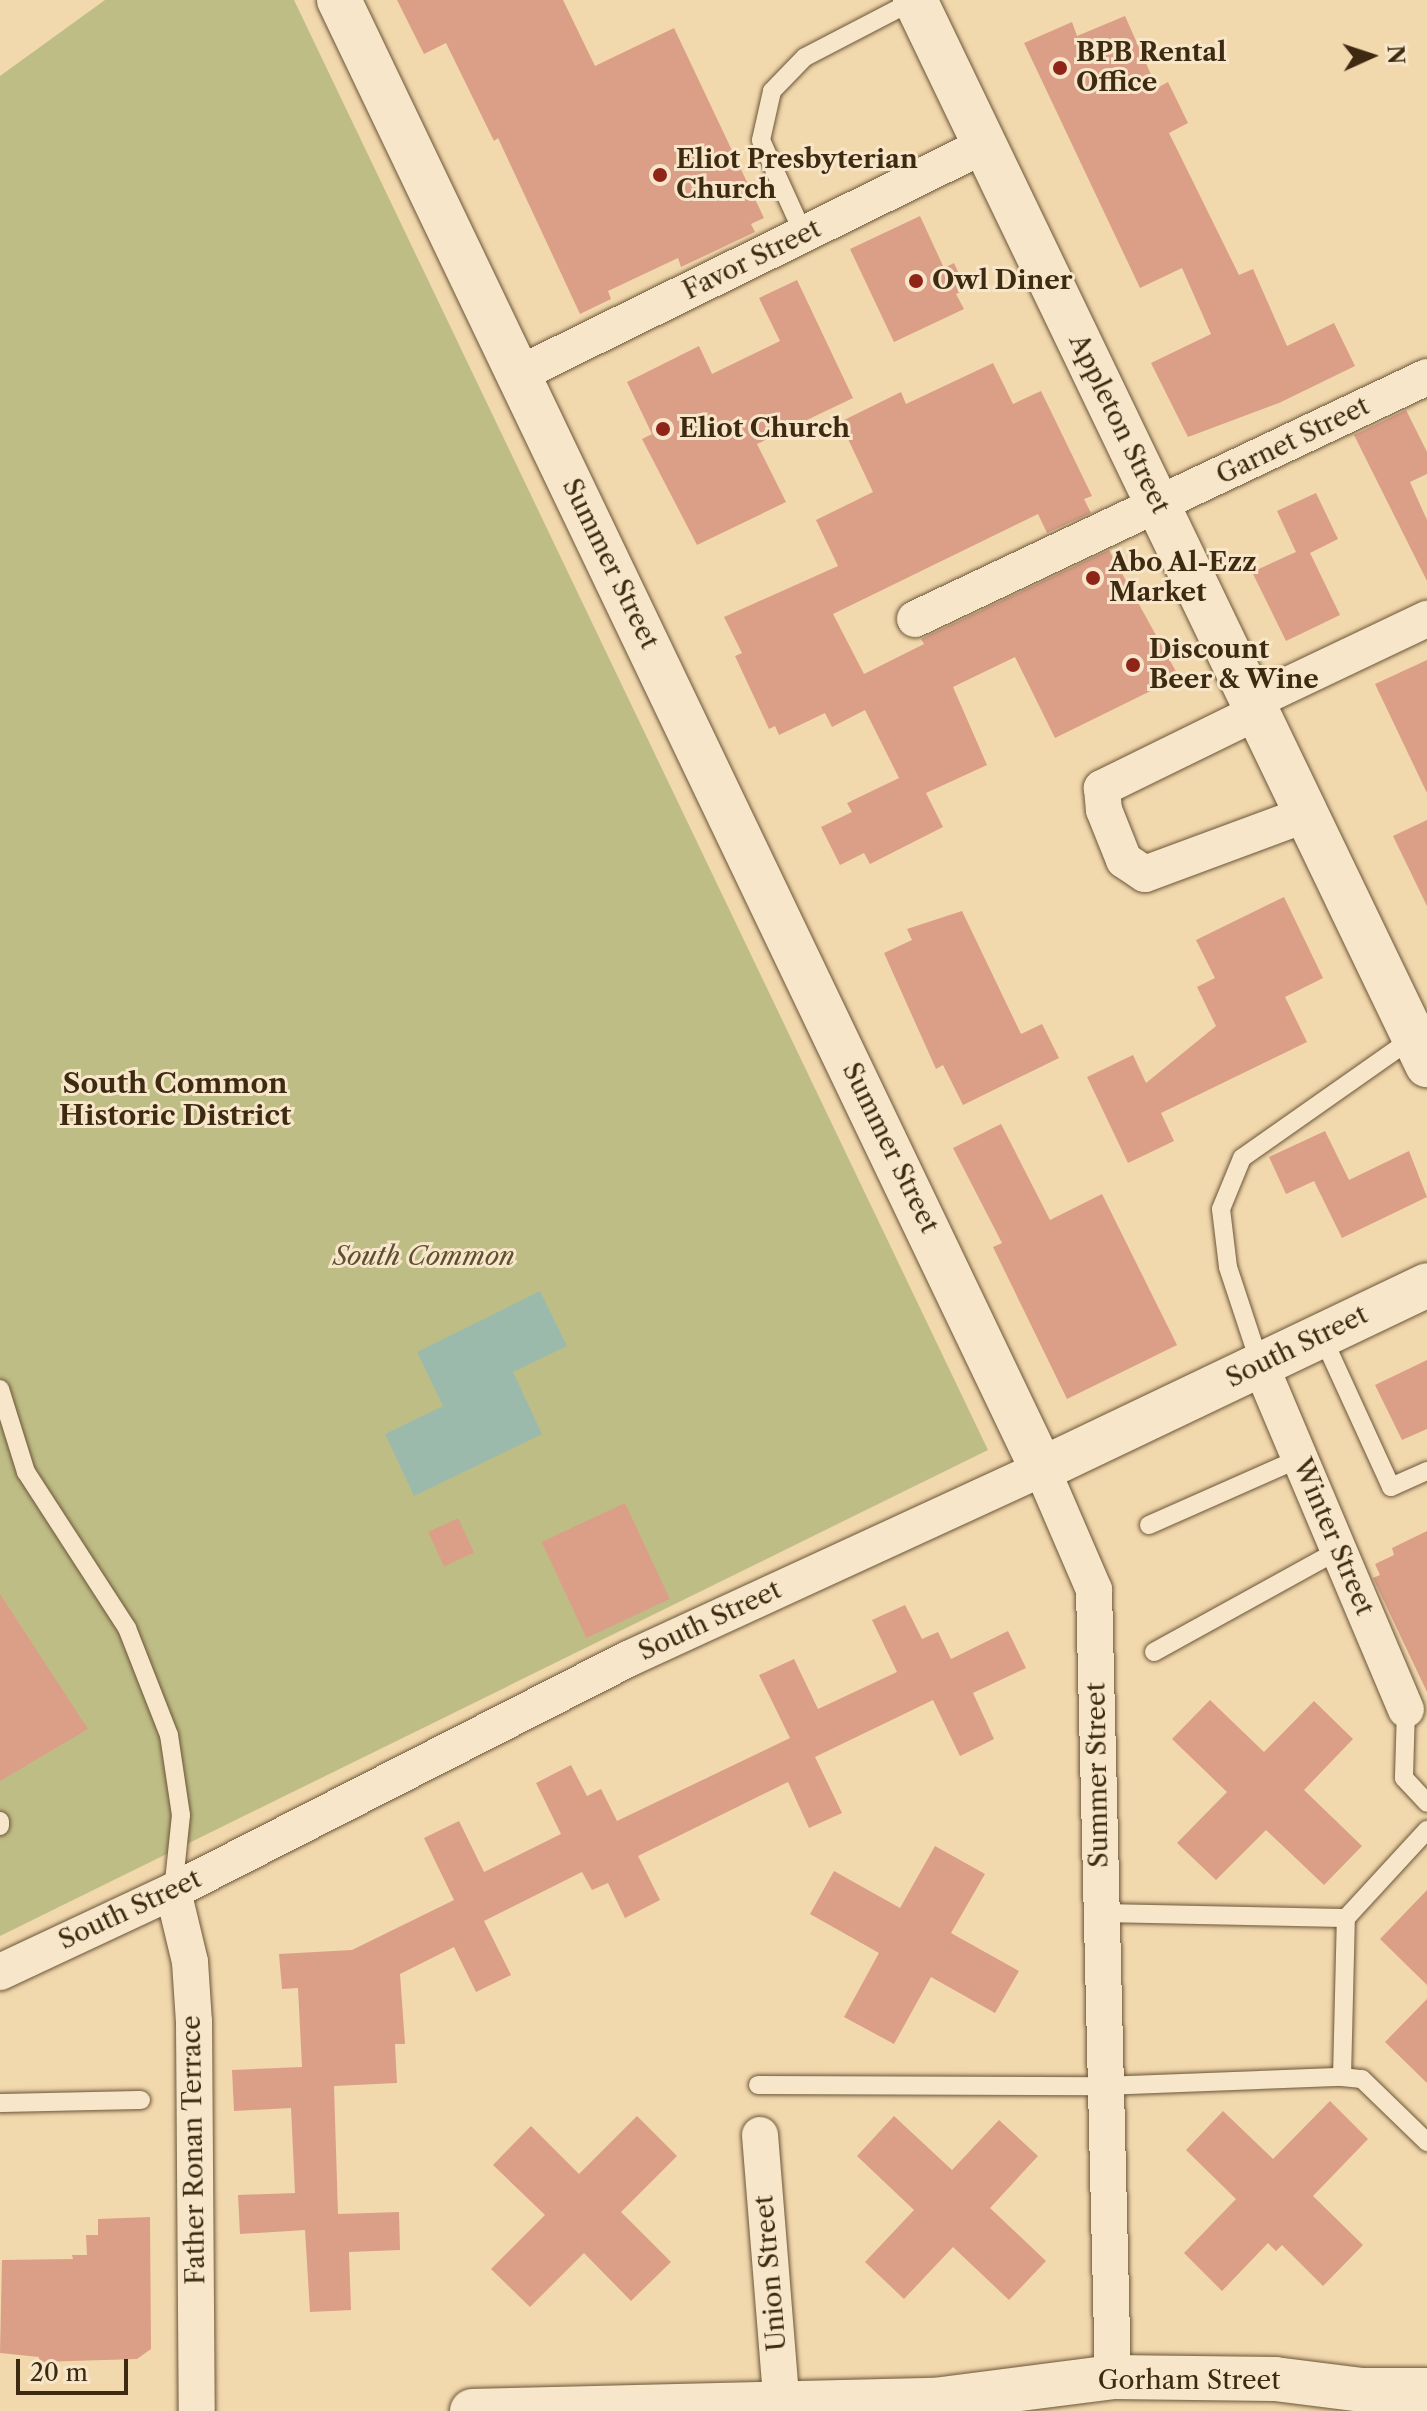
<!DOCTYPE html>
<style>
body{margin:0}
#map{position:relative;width:1427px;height:2411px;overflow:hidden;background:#f2d8ad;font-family:"Libre Caslon Text",serif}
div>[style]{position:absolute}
.green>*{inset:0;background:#bfbd86}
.water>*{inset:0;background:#9bbaab}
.building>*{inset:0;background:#db9f88;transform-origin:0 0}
.roads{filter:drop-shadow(0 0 2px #6b5638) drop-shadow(0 0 2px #6b5638)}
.lane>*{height:18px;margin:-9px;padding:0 9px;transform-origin:9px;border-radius:9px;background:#f7e6ca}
.street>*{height:36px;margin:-18px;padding:0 18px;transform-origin:18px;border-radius:18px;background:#f7e6ca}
.secondary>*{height:44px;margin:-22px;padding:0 22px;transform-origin:22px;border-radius:22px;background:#f7e6ca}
.dots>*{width:22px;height:22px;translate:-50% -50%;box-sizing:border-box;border:4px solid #f7e6ca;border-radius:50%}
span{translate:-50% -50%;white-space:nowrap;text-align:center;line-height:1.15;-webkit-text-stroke:6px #f7e6ca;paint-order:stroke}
.poi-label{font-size:26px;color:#3e2a11;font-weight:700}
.left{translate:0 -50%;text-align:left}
.street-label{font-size:26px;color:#3e2a11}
.park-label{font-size:26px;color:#5e4f2e;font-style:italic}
.neighbourhood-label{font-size:28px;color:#3e2a11;font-weight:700}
.north{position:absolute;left:1331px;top:16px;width:80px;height:80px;-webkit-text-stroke:6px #f7e6ca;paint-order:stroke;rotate:87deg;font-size:22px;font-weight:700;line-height:32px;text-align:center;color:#3e2a11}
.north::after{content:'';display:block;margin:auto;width:28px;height:36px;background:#3e2a11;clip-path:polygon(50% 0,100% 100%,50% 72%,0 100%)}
.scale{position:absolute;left:16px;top:2359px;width:112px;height:36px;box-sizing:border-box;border:4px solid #3e2a11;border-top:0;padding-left:10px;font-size:24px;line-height:28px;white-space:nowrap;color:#3e2a11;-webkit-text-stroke:6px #f7e6ca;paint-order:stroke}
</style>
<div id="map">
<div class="green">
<div style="clip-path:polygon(105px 0,294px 0,988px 1450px,0 1936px,0 76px)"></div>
</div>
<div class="water">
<div style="clip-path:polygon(540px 1291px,567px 1346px,513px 1372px,542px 1434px,414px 1496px,385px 1434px,443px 1406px,417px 1352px)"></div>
</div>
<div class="building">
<div style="clip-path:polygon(397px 0,563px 0,595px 66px,674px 28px,764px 218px,751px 224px,755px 232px,681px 267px,678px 258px,608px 291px,611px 299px,580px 314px,498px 138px,494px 141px,446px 43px,424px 54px)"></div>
<div style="clip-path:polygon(1125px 16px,1157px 88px,1168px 82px,1188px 123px,1169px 133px,1239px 275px,1253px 269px,1287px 346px,1334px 323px,1355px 366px,1279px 403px,1188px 437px,1151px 363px,1211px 334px,1182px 268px,1140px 288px,1024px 43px,1072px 22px,1077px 36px)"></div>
<div style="clip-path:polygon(920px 216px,944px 268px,954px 263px,966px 289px,956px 294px,964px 309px,894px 342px,850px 249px)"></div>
<div style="clip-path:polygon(797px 280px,853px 398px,757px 444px,786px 502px,697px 545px,642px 439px,652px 434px,627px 382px,699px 346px,712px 374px,780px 341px,759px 298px)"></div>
<div style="clip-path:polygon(993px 363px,1013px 404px,1041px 391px,1092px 496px,1084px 499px,1091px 513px,1047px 533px,1038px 514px,833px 614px,864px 674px,924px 644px,921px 639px,1109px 550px,1179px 677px,1055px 738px,1015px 657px,953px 687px,987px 765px,926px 793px,943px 827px,870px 864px,864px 853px,840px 865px,821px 827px,852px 812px,847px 803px,899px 778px,865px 710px,832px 727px,825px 713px,779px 735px,775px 726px,769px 729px,735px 656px,742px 653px,724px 617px,838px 566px,816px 520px,873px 492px,840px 422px,901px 392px,906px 404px)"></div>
<div style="clip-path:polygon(1406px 410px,1427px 452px,1427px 474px,1410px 482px,1427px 520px,1427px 581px,1354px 435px)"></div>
<div style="clip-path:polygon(1316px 493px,1338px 539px,1310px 553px,1340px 615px,1286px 641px,1252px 572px,1296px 552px,1277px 511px)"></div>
<div style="clip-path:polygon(1427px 660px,1427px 793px,1375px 684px)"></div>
<div style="clip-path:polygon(1427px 820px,1427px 906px,1393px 836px)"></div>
<div style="clip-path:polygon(1284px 897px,1323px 978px,1285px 997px,1307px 1042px,1161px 1113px,1174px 1141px,1128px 1163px,1087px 1077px,1133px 1055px,1146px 1083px,1216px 1026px,1197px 987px,1215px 978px,1196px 940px)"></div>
<div style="clip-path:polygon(962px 911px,1021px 1034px,1042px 1024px,1059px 1058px,963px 1105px,943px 1065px,936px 1069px,884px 953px,912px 940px,907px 929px)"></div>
<div style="clip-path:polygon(1001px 1124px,1050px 1220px,1102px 1194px,1177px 1345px,1067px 1399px,993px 1247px,1002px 1243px,953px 1148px)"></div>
<div style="clip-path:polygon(1325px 1131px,1349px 1180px,1409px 1151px,1427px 1197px,1342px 1238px,1314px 1181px,1286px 1194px,1269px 1157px)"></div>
<div style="clip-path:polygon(1427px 1360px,1427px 1429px,1402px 1440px,1375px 1385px)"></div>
<div style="left:625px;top:1503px;width:106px;height:92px;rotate:65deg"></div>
<div style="left:458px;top:1518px;width:38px;height:33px;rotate:65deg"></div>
<div style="clip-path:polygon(1427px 1531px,1427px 1692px,1373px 1578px,1380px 1575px,1375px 1564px,1394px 1555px,1392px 1548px)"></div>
<div style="clip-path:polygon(0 1594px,88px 1729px,0 1781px)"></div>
<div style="clip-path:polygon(905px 1605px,922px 1639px,938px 1632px,951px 1659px,1008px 1631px,1026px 1668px,973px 1693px,994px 1739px,960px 1756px,933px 1700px,815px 1757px,842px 1813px,809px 1828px,788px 1782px,638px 1856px,660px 1900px,625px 1918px,608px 1883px,592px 1890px,582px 1872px,484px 1921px,511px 1975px,476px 1992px,454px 1947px,400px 1974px,405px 2044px,395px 2044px,397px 2083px,334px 2086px,338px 2214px,399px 2212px,400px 2250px,349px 2252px,351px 2310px,310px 2312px,305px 2230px,240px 2234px,238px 2195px,295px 2193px,291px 2108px,234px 2111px,232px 2070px,302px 2067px,298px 1988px,282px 1989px,279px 1954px,352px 1950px,454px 1900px,424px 1838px,459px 1821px,484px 1872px,561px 1834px,536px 1783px,571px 1765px,587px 1796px,601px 1789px,617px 1821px,790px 1738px,759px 1675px,794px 1659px,818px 1709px,897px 1672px,872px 1620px)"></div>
<div style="clip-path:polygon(1210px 1700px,1264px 1752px,1314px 1701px,1353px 1739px,1304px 1790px,1362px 1846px,1324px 1885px,1266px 1830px,1216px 1880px,1177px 1843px,1227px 1792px,1172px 1739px)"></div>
<div style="clip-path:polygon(935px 1846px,985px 1874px,951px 1933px,1019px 1971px,995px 2013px,931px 1977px,894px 2044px,844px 2017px,879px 1953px,810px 1914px,834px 1871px,900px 1908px)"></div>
<div style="clip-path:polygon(1427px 1890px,1427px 1985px,1380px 1939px)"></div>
<div style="clip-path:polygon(1427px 1999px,1427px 2083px,1385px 2042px)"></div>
<div style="clip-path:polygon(1330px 2101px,1368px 2139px,1313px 2196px,1363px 2245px,1323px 2286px,1282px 2245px,1276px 2251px,1268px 2243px,1222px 2291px,1184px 2253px,1236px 2199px,1186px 2150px,1223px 2111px,1273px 2159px)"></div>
<div style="clip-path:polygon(637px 2116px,677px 2156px,621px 2212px,671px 2262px,631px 2301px,584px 2253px,530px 2307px,491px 2269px,545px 2215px,493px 2165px,531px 2126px,579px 2174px)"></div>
<div style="clip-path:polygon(894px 2116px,952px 2170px,999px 2120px,1038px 2156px,990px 2208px,1046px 2261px,1009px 2300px,953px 2247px,904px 2299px,865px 2262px,914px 2210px,857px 2156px)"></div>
<div style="clip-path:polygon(150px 2217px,151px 2349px,137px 2359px,39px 2362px,39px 2357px,0 2353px,2px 2260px,73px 2259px,72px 2255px,87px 2255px,86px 2235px,98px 2235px,98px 2219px)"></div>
</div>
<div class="roads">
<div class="lane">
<div style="left:804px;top:235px;width:104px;rotate:-114.4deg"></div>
<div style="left:761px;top:140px;width:50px;rotate:-77.3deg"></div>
<div style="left:772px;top:91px;width:47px;rotate:-45.9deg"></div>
<div style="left:805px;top:57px;width:124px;rotate:-27.4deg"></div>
<div style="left:1322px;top:1336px;width:166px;rotate:65.4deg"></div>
<div style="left:1391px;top:1487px;width:39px;rotate:-24deg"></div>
<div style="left:1260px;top:1364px;width:102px;rotate:-108.3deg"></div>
<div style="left:1228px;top:1267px;width:58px;rotate:-96.9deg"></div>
<div style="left:1221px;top:1209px;width:55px;rotate:-67.6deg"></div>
<div style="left:1242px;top:1158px;width:210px;rotate:-35.1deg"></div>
<div style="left:0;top:1389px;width:87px;rotate:72.6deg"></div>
<div style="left:26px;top:1472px;width:186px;rotate:57.1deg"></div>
<div style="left:127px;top:1628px;width:115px;rotate:68.6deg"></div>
<div style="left:169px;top:1735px;width:81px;rotate:81.5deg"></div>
<div style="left:181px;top:1815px;width:76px;rotate:96deg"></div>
<div style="left:1149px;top:1525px;width:165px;rotate:-23.9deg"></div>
<div style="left:1154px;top:1652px;width:211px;rotate:-28.9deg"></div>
<div style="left:1406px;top:1709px;width:69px;rotate:91.7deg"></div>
<div style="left:1404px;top:1778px;width:34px;rotate:47deg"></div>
<div style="left:0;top:1821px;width:5px;rotate:90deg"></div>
<div style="left:1100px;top:1913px;width:246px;rotate:1.2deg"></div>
<div style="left:1346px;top:1918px;width:120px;rotate:-47.4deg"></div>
<div style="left:1342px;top:2077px;width:159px;rotate:-88.6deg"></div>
<div style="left:758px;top:2085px;width:345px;rotate:0.2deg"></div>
<div style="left:1103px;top:2086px;width:239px;rotate:-2.2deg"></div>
<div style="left:1342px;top:2077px;width:20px;rotate:6deg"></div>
<div style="left:1362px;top:2079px;width:91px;rotate:44.1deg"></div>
<div style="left:0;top:2103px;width:141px;rotate:-1.2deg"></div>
</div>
<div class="street">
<div style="left:519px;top:374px;width:519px;rotate:-26.17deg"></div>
<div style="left:915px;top:619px;width:566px;rotate:-25.3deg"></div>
<div style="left:1252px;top:702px;width:194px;rotate:-25.4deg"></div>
<div style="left:1257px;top:712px;width:173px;rotate:153.9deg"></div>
<div style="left:1102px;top:788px;width:22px;rotate:85deg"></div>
<div style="left:1104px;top:810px;width:54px;rotate:68.2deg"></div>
<div style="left:1124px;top:860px;width:25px;rotate:34deg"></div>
<div style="left:1145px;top:874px;width:173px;rotate:-20.3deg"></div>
<div style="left:1260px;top:1364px;width:375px;rotate:67.1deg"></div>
<div style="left:173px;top:1891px;width:73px;rotate:76.5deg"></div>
<div style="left:190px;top:1962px;width:60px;rotate:86.2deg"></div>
<div style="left:194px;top:2022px;width:389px;rotate:89.6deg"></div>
<div style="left:0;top:1972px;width:191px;rotate:-25.1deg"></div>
<div style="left:173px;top:1891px;width:511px;rotate:-27.02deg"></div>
<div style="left:628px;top:1659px;width:456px;rotate:-24.7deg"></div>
<div style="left:1042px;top:1469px;width:132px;rotate:66.7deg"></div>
<div style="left:1094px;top:1590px;width:787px;rotate:88.62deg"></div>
<div style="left:760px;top:2135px;width:277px;rotate:85.4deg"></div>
</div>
<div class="secondary">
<div style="left:339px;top:0;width:1629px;rotate:64.43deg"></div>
<div style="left:1042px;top:1469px;width:427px;rotate:-25.5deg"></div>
<div style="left:915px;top:0;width:1182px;rotate:64.32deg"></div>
<div style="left:472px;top:2411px;width:462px;rotate:-1.4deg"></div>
<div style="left:934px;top:2400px;width:180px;rotate:-7.3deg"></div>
<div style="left:1113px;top:2377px;width:162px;rotate:0.7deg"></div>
<div style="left:1275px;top:2379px;width:88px;rotate:7.2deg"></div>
<div style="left:1362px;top:2390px;width:65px"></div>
</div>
</div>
<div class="dots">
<div style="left:1060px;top:68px;background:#8f2418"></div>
<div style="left:660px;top:175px;background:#8f2418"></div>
<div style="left:916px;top:281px;background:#8f2418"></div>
<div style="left:663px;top:429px;background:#8f2418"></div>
<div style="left:1093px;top:578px;background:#8f2418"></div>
<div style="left:1133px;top:665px;background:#8f2418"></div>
</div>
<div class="poi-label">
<span class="left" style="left:1076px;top:68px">BPB Rental<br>Office</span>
<span class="left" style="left:676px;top:175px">Eliot Presbyterian<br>Church</span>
<span class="left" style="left:932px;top:281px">Owl Diner</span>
<span class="left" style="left:679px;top:429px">Eliot Church</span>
<span class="left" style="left:1109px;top:578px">Abo Al-Ezz<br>Market</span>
<span class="left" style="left:1149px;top:665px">Discount<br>Beer &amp; Wine</span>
</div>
<div class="street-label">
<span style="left:752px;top:260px;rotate:-26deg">Favor Street</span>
<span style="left:1119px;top:424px;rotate:64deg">Appleton Street</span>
<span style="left:1293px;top:441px;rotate:-26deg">Garnet Street</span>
<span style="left:610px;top:564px;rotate:64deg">Summer Street</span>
<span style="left:890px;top:1148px;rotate:64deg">Summer Street</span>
<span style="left:1297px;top:1347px;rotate:-26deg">South Street</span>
<span style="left:1333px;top:1537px;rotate:67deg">Winter Street</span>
<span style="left:710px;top:1621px;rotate:-25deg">South Street</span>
<span style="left:1098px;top:1775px;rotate:-91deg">Summer Street</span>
<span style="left:130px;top:1910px;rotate:-25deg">South Street</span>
<span style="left:194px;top:2150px;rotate:-91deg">Father Ronan Terrace</span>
<span style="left:771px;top:2273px;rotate:-95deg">Union Street</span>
<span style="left:1189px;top:2381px">Gorham Street</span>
</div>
<div class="park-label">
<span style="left:424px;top:1257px">South Common</span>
</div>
<div class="neighbourhood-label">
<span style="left:175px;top:1099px">South Common<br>Historic District</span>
</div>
<div class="north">N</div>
<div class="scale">20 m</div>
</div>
